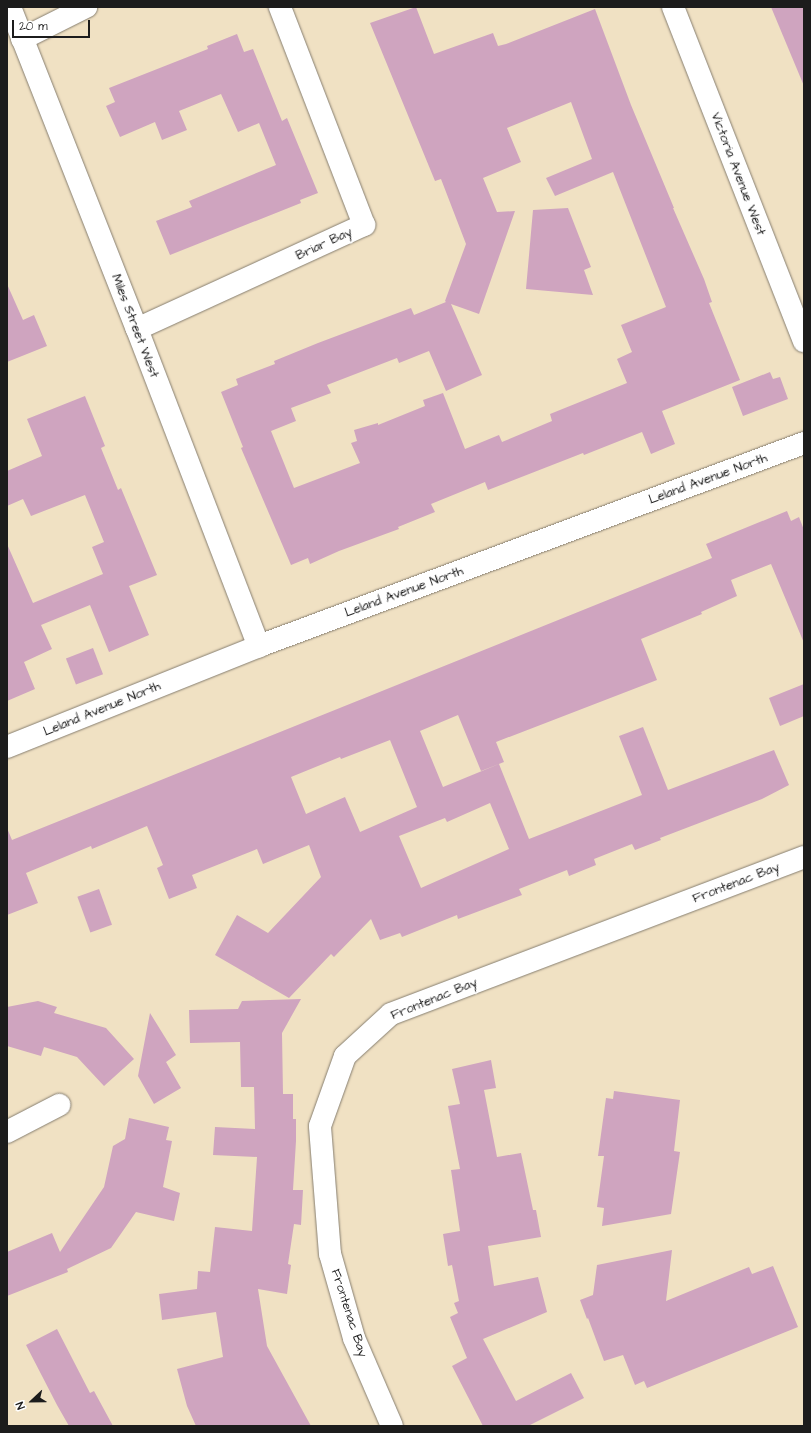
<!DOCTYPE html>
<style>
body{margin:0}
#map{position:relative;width:811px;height:1433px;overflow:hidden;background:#f0e1c3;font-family:"Architects Daughter",sans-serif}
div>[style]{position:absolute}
.building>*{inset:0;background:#cfa4bf;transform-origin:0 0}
.roads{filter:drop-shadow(0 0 1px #867e70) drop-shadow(0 0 1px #867e70)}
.minor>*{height:22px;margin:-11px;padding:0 11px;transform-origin:11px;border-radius:11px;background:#fff}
span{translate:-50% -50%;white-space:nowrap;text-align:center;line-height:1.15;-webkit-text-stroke:4px #fff;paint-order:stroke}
.street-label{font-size:13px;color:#1c1c1c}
.frame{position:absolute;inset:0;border:8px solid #1c1c1c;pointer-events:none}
.north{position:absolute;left:12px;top:1381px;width:40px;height:40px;-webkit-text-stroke:3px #fff;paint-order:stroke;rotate:248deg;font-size:11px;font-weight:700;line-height:16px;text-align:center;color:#1c1c1c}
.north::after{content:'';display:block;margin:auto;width:14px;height:18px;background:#1c1c1c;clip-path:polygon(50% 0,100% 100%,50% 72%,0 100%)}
.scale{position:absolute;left:12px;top:20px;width:78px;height:18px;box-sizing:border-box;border:2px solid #1c1c1c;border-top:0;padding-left:5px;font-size:12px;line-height:14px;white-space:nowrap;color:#1c1c1c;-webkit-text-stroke:3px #fff;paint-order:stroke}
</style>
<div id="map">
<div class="building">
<div style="clip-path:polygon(evenodd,416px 7px,434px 54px,493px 33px,498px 46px,506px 44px,595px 9px,631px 105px,674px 208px,673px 208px,704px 279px,712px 302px,709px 303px,740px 380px,662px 411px,675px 444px,651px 454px,642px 432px,584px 455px,583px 453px,488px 490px,485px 482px,431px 504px,435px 512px,398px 527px,399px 529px,339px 551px,310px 564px,308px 558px,291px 565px,241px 448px,243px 447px,221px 392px,238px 385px,236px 379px,275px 364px,274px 361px,318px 343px,411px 308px,414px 315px,446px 302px,445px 301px,466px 244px,441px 179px,435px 181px,370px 23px,416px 7px,571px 102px,592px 159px,546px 178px,555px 196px,613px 172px,666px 307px,621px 325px,632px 352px,617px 359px,627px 383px,550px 414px,552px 421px,502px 442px,499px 435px,465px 449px,443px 393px,423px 400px,425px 406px,378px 425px,378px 423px,354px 430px,357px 441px,351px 443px,360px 463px,294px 488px,271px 431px,296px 421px,291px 408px,331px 393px,327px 385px,397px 358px,399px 363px,429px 351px,446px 391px,482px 375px,451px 304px,479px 314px,515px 211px,497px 212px,483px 178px,521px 162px,507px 128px,571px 102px)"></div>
<div style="clip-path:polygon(771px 7px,804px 7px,804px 86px)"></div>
<div style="clip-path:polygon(237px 34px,244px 52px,253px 49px,282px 121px,287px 118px,318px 193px,300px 200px,301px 203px,170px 255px,156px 221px,192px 207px,189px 201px,276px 165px,259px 123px,238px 132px,221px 94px,179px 111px,187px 130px,162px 140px,155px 122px,120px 137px,106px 106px,115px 102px,109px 88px,208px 49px,207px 46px)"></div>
<div style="clip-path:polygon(568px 208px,591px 267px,584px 270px,593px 295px,526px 289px,533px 210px)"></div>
<div style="clip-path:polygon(7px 284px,23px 320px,34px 315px,47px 346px,7px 362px)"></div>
<div style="clip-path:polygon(770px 372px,773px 379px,780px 377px,788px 399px,743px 416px,732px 387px)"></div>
<div style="clip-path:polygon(85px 396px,105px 446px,101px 448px,118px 490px,121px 488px,157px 575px,129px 586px,149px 635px,109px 652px,90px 605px,41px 625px,52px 649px,24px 662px,35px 689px,7px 701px,7px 544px,33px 603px,103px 574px,92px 547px,104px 542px,85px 495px,31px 516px,23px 499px,7px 506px,7px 471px,42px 456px,27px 419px)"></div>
<div style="clip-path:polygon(evenodd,787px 511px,791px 521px,799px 517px,804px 530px,804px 643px,771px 564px,731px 580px,737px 596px,701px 612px,702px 614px,641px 639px,657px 680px,496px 742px,504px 762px,481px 771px,458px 715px,420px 731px,443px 787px,499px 764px,529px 839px,642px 795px,619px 736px,643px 727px,668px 790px,774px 750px,789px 785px,762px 799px,660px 838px,661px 840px,635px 850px,632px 844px,594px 859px,596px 865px,569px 876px,567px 870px,519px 889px,522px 895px,458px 919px,457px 915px,402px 937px,400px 933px,380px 940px,371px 919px,334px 957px,331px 954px,289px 998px,215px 955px,237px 915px,268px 933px,321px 877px,309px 845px,263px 864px,257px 849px,192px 875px,197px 888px,169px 899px,157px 868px,163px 865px,147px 826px,92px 849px,91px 846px,26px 873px,38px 903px,7px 915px,7px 828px,12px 840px,712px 558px,706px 544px,787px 511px,390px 740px,417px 807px,360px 832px,345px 797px,306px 814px,291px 777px,340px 757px,341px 759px,390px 740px,787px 511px,490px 803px,509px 849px,421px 888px,399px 836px,445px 818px,447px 822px,490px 803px)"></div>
<div style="left:93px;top:648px;width:28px;height:29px;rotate:69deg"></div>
<div style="clip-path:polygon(804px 684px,804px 716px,780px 726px,769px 698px)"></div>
<div style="left:99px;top:889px;width:38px;height:23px;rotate:70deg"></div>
<div style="clip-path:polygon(301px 999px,282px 1033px,283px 1094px,293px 1094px,293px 1119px,296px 1119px,296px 1141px,293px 1190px,303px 1190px,301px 1225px,294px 1224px,288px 1264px,291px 1265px,287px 1294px,258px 1289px,267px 1346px,311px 1426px,196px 1426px,187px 1406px,177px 1369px,223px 1357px,216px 1312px,162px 1320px,159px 1294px,197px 1289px,198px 1271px,210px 1272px,215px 1227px,252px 1231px,257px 1157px,213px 1155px,215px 1127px,255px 1129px,254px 1087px,241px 1087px,240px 1042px,190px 1043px,189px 1010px,238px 1009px,242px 1001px)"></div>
<div style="clip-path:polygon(38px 1001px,57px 1007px,54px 1013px,106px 1028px,134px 1059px,104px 1086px,77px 1057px,44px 1047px,41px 1056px,7px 1046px,7px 1007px)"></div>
<div style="clip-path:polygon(150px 1013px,176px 1055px,166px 1062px,181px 1088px,154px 1104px,138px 1076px)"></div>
<div style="clip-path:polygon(491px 1060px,496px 1088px,484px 1090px,497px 1157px,521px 1153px,533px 1210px,536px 1210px,541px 1237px,488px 1246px,494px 1286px,538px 1277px,547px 1312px,483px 1339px,516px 1401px,571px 1373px,584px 1398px,528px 1426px,483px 1426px,452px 1366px,467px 1358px,450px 1317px,458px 1313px,454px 1303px,459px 1301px,452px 1265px,448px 1266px,443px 1234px,460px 1231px,451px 1170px,460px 1169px,448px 1106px,460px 1104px,452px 1069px)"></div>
<div style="clip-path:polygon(614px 1091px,680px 1100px,674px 1151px,680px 1152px,671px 1214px,602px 1226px,604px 1208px,597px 1207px,604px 1156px,598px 1156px,606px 1098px,613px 1099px)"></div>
<div style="clip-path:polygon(129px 1118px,169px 1127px,166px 1140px,172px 1141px,163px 1187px,180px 1193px,174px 1221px,136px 1212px,111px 1248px,67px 1269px,68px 1272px,7px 1296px,7px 1252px,52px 1233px,60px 1252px,104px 1187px,113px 1146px,125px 1139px)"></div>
<div style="clip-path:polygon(672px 1250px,666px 1301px,749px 1267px,752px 1274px,773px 1266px,798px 1327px,647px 1388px,644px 1381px,635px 1385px,623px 1355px,604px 1361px,588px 1318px,587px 1319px,580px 1300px,593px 1295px,597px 1265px)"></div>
<div style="clip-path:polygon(57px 1329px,90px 1393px,94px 1391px,113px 1426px,69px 1426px,57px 1405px,26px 1345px)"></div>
</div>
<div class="roads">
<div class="minor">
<div style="left:10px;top:7px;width:346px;rotate:68.5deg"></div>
<div style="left:137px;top:329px;width:340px;rotate:69deg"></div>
<div style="left:673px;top:7px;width:359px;rotate:68.6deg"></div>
<div style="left:22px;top:39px;width:72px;rotate:-26.6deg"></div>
<div style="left:137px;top:329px;width:250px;rotate:-24.6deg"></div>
<div style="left:364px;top:225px;width:234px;rotate:-111.1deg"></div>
<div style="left:7px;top:747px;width:271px;rotate:-21.8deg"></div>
<div style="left:259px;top:646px;width:582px;rotate:-20.43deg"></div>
<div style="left:7px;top:1132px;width:59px;rotate:-27.4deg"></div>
<div style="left:392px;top:1426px;width:96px;rotate:-113.4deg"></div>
<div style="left:354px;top:1338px;width:87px;rotate:-105.9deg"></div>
<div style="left:330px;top:1254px;width:128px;rotate:-94.5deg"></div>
<div style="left:320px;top:1126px;width:74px;rotate:-70.3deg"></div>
<div style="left:345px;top:1056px;width:62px;rotate:-42.4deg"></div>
<div style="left:391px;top:1014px;width:442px;rotate:-20.8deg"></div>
</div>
</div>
<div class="street-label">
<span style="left:738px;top:174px;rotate:69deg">Victoria Avenue West</span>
<span style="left:324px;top:244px;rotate:-25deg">Briar Bay</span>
<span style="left:135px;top:326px;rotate:69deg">Miles Street West</span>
<span style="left:708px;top:479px;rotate:-20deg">Leland Avenue North</span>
<span style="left:404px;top:592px;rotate:-20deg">Leland Avenue North</span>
<span style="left:102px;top:709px;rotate:-22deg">Leland Avenue North</span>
<span style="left:736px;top:883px;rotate:-21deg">Frontenac Bay</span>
<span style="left:434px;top:999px;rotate:-22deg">Frontenac Bay</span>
<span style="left:349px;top:1313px;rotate:72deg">Frontenac Bay</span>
</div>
<div class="frame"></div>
<div class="north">N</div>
<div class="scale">20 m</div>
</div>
